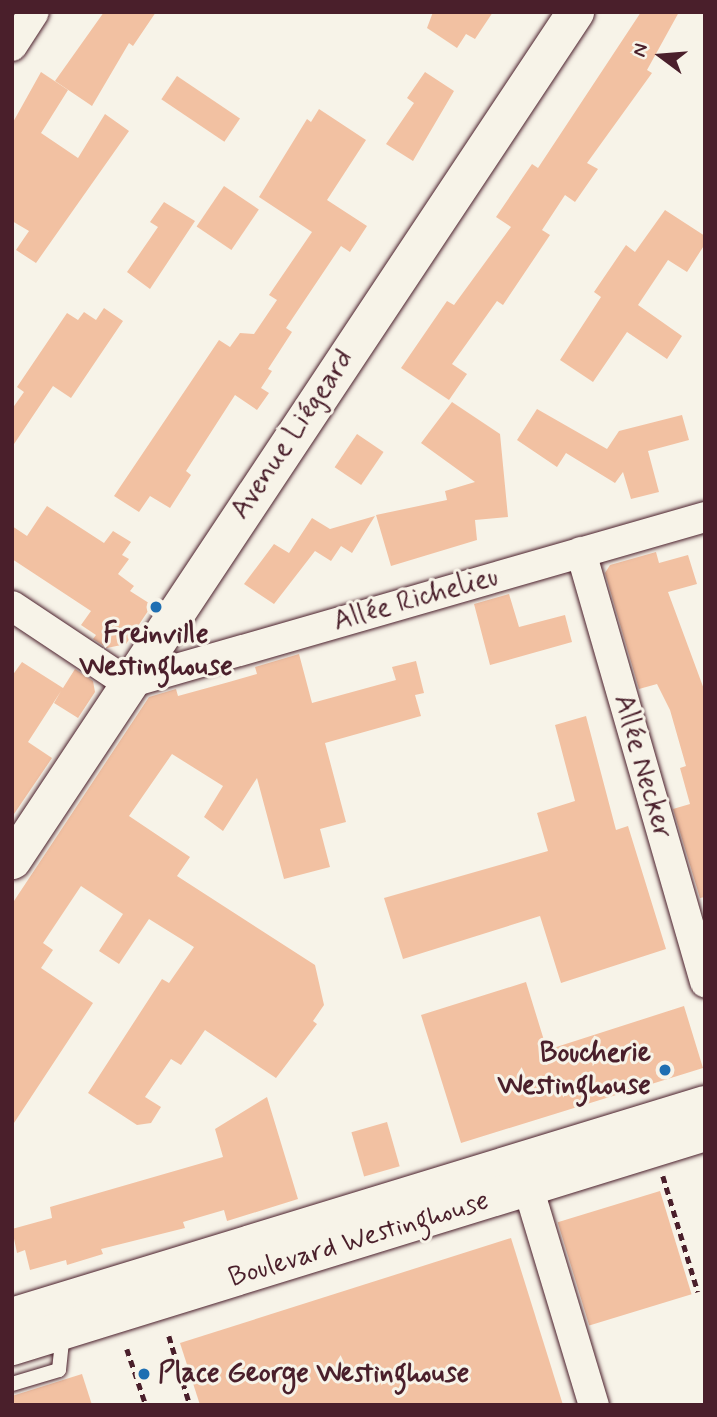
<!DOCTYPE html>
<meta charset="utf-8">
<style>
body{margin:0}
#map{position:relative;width:717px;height:1417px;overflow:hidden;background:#f7f3e8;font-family:Mynerve,sans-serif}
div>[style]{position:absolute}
.building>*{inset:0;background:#f2c1a2;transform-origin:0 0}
.path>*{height:4.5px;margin-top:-2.25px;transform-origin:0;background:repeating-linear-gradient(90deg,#4a1f2b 0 7px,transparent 0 12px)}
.roads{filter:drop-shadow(0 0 2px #4a1f2b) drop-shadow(0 0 2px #4a1f2b)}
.service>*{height:14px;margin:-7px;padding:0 7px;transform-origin:7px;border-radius:7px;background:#f7f3e8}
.minor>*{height:30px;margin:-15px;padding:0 15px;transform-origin:15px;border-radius:15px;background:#f7f3e8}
.tertiary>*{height:37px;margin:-18.5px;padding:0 18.5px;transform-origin:18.5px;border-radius:18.5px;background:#f7f3e8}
.primary>*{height:38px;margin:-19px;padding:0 19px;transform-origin:19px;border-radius:19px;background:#f7f3e8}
.dots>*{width:19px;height:19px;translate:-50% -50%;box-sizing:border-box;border:4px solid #f7f3e8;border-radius:50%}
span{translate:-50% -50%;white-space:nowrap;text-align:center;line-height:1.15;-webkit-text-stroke:6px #f7f3e8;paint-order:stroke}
.street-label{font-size:28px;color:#4a1f2b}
.poi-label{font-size:28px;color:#4a1f2b;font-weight:700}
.right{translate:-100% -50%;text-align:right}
.left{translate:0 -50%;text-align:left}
.frame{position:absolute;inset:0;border:14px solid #4a1f2b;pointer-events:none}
.north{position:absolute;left:626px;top:21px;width:70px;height:70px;-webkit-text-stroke:5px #f7f3e8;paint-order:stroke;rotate:286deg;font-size:19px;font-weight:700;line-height:28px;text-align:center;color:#4a1f2b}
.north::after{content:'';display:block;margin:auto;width:24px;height:32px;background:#4a1f2b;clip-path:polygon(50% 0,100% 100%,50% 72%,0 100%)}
</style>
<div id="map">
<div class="building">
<div style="clip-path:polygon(104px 12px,156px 12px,133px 46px,129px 43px,92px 106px,55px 81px)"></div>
<div style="clip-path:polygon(433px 12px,493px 12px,475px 39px,466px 34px,457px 48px,427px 28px)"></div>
<div style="clip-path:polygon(641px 12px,679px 12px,647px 70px,652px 73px,587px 163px,598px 169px,575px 202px,565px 195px,542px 230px,550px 235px,503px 305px,497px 301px,452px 364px,467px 374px,449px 400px,401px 368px,447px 301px,454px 305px,511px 227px,496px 217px,532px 164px,538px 168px)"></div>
<div style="clip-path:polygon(41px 72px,68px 90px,41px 133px,78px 158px,105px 114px,129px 131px,36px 263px,16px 250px,29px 231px,12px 221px,12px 124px)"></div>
<div style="clip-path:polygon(425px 72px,454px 91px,413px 161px,386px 144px,414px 103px,407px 98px)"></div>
<div style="left:177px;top:76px;width:76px;height:28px;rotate:34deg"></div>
<div style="clip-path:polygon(319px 109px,366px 140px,327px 200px,367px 226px,350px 252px,341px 246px,286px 328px,292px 332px,268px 369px,272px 371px,261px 388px,269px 393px,257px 410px,235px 395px,186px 471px,191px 475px,170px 508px,150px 496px,139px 512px,114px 496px,219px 340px,230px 347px,240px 333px,254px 334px,277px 300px,269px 295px,312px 232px,259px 197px,307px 119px,311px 122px)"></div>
<div style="left:224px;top:186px;width:42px;height:49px;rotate:34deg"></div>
<div style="clip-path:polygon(164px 202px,195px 221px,150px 289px,127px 272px,158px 227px,150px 222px)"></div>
<div style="clip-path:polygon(665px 210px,705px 236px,705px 244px,687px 272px,668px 260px,638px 305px,682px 336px,667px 359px,627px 332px,593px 382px,560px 360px,601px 297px,594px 292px,626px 245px,635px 252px)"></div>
<div style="clip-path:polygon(104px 308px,123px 321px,100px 355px,71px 398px,53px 386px,12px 447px,12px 409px,24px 392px,17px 387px,67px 313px,78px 320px,84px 312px,96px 320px)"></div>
<div style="clip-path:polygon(452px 402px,500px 434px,508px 517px,475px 520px,477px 540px,391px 566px,376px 515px,447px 500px,445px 491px,475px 482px,421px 443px)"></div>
<div style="clip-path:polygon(537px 409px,607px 449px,619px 431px,682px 415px,689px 440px,648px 451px,659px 492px,631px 499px,623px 472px,615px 483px,566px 453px,557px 467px,517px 440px)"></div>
<div style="left:357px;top:434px;width:32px;height:40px;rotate:34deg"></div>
<div style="clip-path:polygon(47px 506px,104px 543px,113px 531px,131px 542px,122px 555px,129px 559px,118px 574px,134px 586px,130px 591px,152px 605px,126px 644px,107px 648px,93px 639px,96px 635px,81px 625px,91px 611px,12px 559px,12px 526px,27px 536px)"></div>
<div style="clip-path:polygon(375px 516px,352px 553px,341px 546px,331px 561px,315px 551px,274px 604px,244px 584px,274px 544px,289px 553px,312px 518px,330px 529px)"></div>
<div style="clip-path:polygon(656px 552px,659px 563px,688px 555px,697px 584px,668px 592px,705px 692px,705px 897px,700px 898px,673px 809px,690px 804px,680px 768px,686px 766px,670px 710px,657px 684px,639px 689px,605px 573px,610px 565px)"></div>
<div style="clip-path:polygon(509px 594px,519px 627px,565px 615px,572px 642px,490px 665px,474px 604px)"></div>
<div style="clip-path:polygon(299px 654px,312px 703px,396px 680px,392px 667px,416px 661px,424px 693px,415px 695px,421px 716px,325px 743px,346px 822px,320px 829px,330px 867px,284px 879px,257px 778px,223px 831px,204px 817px,223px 786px,172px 754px,129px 816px,190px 857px,177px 876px,315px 965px,324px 1005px,313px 1021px,317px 1024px,276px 1078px,205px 1030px,181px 1065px,171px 1059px,145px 1097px,161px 1107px,151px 1123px,137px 1125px,88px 1093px,162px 979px,169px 983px,194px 947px,149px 919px,119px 964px,99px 951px,123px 914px,81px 886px,43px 943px,53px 950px,41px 968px,93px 1003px,12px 1126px,12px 904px,149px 697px,176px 689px,178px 696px,229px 682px,257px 674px,255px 667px)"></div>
<div style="clip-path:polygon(22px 662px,63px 688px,75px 669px,93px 681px,95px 692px,78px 718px,54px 703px,61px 691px,28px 742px,52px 758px,12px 817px,12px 676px)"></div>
<div style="clip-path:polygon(586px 716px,616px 830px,628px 826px,666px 949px,561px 983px,540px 916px,403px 959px,384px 898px,548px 851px,537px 813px,575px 801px,555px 725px)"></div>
<div style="clip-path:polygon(526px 982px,547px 1050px,684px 1006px,703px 1068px,461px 1143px,421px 1015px)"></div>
<div style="clip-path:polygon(267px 1097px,298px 1199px,227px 1221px,224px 1210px,183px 1222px,185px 1228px,101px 1249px,103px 1254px,67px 1265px,66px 1260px,30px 1270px,25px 1250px,17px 1253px,12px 1229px,52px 1218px,50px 1207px,223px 1157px,215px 1129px)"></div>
<div style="left:387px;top:1122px;width:46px;height:37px;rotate:74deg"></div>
<div style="left:660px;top:1191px;width:108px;height:107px;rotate:73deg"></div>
<div style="clip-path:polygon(511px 1238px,563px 1405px,200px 1405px,180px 1343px)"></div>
<div style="clip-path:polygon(82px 1374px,92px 1405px,12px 1405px,12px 1396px)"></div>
</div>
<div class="path">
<div style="left:663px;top:1176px;width:121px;rotate:73.2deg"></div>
<div style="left:169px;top:1336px;width:72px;rotate:73.1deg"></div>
<div style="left:127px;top:1349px;width:59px;rotate:71.3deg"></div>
</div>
<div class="roads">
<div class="service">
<div style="left:12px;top:1384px;width:49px;rotate:-16.6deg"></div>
<div style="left:59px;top:1370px;width:37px;rotate:-84deg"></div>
</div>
<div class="minor">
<div style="left:12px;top:46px;width:40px;rotate:-57.1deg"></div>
<div style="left:581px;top:552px;width:448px;rotate:73.9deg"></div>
<div style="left:12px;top:606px;width:139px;rotate:33.6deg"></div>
<div style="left:128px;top:683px;width:600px;rotate:-16.05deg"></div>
<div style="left:528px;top:1187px;width:228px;rotate:73.2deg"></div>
</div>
<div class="tertiary">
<div style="left:12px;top:860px;width:1018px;rotate:-56.42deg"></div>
</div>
<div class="primary">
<div style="left:12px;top:1317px;width:725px;rotate:-17.01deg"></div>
<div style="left:12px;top:1346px;width:725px;rotate:-17.16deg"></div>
</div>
</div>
<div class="dots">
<div style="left:156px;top:607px;background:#1f6fb2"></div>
<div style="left:665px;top:1070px;background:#1f6fb2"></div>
<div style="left:144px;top:1374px;background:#1f6fb2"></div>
</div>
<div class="street-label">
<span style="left:293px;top:435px;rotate:-56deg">Avenue Liégeard</span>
<span style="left:416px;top:600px;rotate:-16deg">Allée Richelieu</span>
<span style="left:642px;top:767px;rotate:74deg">Allée Necker</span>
<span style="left:359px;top:1240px;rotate:-17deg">Boulevard Westinghouse</span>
</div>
<div class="poi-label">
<span style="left:156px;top:651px">Freinville<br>Westinghouse</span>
<span class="right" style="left:651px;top:1070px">Boucherie<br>Westinghouse</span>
<span class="left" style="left:158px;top:1374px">Place George Westinghouse</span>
</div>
<div class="frame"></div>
<div class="north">N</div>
</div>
